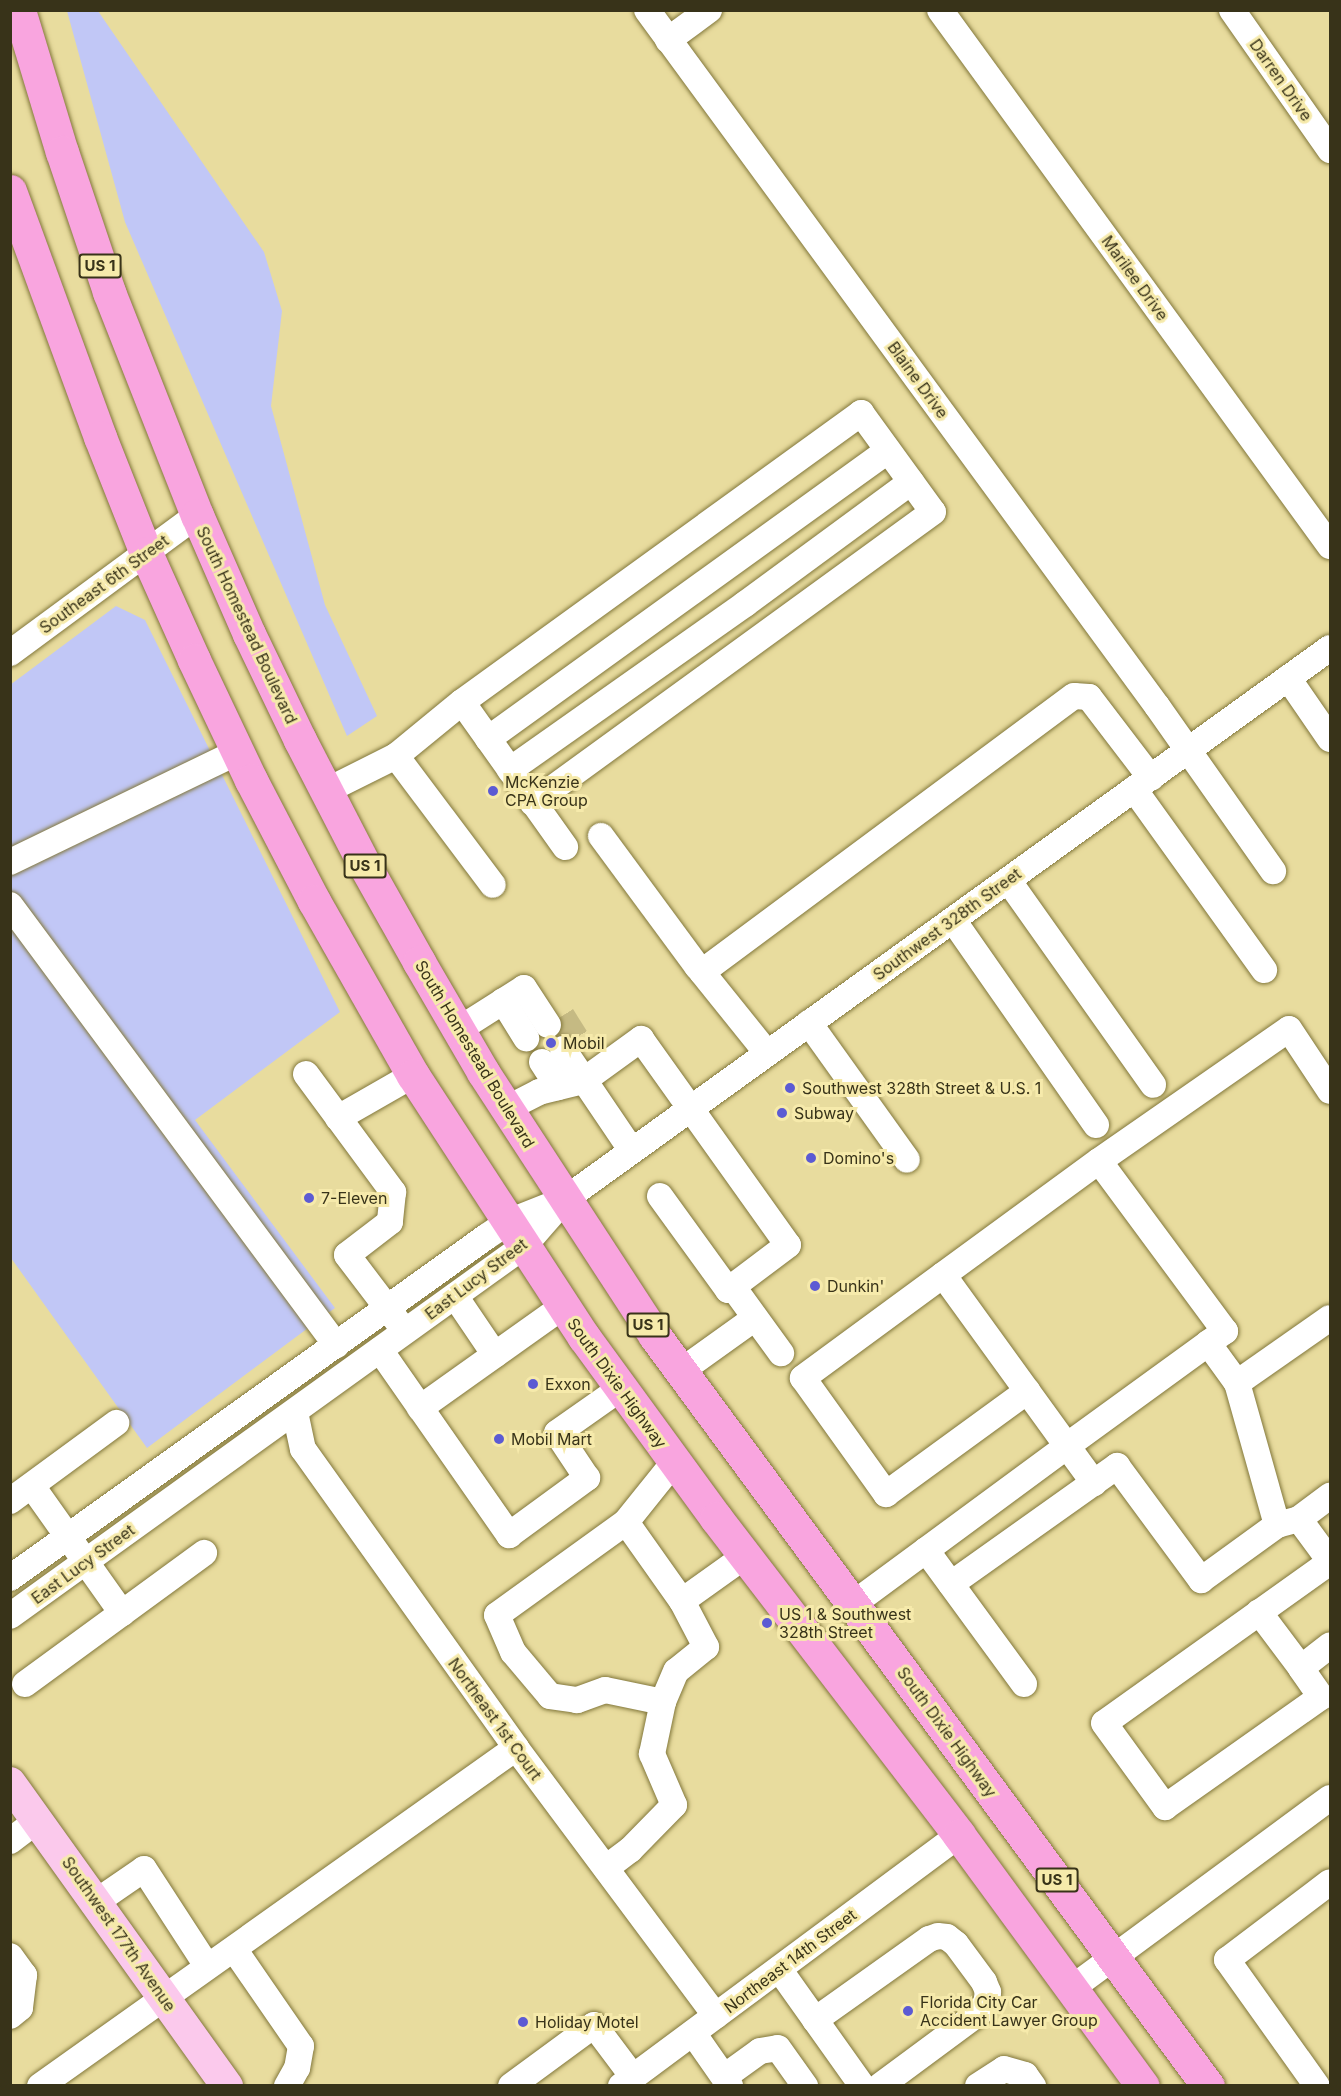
<!DOCTYPE html>
<style>
body{margin:0}
#map{position:relative;width:1341px;height:2096px;overflow:hidden;background:#e8dc9e;font-family:Inter,sans-serif}
div>[style]{position:absolute}
.green>*{inset:0;background:#c1c7f6}
.minor-tunnel>*{height:26px;margin-top:-13px;transform-origin:0;background:repeating-linear-gradient(90deg,#c5ba83 0 26px,transparent 0 39px)}
.roads{filter:drop-shadow(0 0 2px #82773b) drop-shadow(0 0 2px #82773b)}
.minor>*{height:26px;margin:-13px;padding:0 13px;transform-origin:13px;border-radius:13px;background:#fff}
.major>*{height:32px;margin:-16px;padding:0 16px;transform-origin:16px;border-radius:16px;background:#fbc9ec}
.highway>*{height:33px;margin:-16.5px;padding:0 16.5px;transform-origin:16.5px;border-radius:16.5px;background:#f9a5df}
.dots>*{width:16px;height:16px;translate:-50% -50%;box-sizing:border-box;border:3px solid #f6eaab;border-radius:50%}
span{translate:-50% -50%;white-space:nowrap;text-align:center;line-height:1.15;-webkit-text-stroke:6px #f6eaab;paint-order:stroke}
.shield-label span{padding:2px 4px;background:#f6eaab;border:2px solid;border-radius:4px;-webkit-text-stroke-width:0}
.shield-label{font-size:15px;color:#383319;font-weight:700}
.street-label{font-size:16px;color:#383319}
.poi-label{font-size:16px;color:#383319}
.left{translate:0 -50%;text-align:left}
.frame{position:absolute;inset:0;border:12px solid #383319;pointer-events:none}
</style>
<div id="map">
<div class="green">
<div style="clip-path:polygon(67px 11px,98px 11px,264px 252px,282px 311px,271px 406px,325px 605px,377px 716px,347px 736px,125px 222px)"></div>
<div style="clip-path:polygon(116px 606px,145px 620px,340px 1012px,195px 1120px,335px 1308px,147px 1448px,11px 1258px,10px 685px)"></div>
</div>
<div class="minor-tunnel">
<div style="left:562px;top:1016px;width:28px;rotate:58deg"></div>
</div>
<div class="roads">
<div class="minor">
<div style="left:647px;top:10px;width:863px;rotate:53.77deg"></div>
<div style="left:1157px;top:706px;width:202px;rotate:54.9deg"></div>
<div style="left:940px;top:10px;width:663px;rotate:53.96deg"></div>
<div style="left:1232px;top:10px;width:171px;rotate:55deg"></div>
<div style="left:668px;top:40px;width:51px;rotate:-36.2deg"></div>
<div style="left:10px;top:653px;width:232px;rotate:-36.4deg"></div>
<div style="left:1288px;top:678px;width:74px;rotate:55.5deg"></div>
<div style="left:462px;top:702px;width:493px;rotate:-35.9deg"></div>
<div style="left:861px;top:413px;width:122px;rotate:54deg"></div>
<div style="left:933px;top:512px;width:495px;rotate:144deg"></div>
<div style="left:488px;top:739px;width:493px;rotate:-35.8deg"></div>
<div style="left:396px;top:756px;width:85px;rotate:-39.3deg"></div>
<div style="left:462px;top:702px;width:178px;rotate:54.6deg"></div>
<div style="left:510px;top:770px;width:288px;rotate:-35.2deg"></div>
<div style="left:745px;top:604px;width:206px;rotate:-36.3deg"></div>
<div style="left:1134px;top:789px;width:223px;rotate:54.3deg"></div>
<div style="left:326px;top:791px;width:78px;rotate:-26.6deg"></div>
<div style="left:396px;top:756px;width:161px;rotate:53.1deg"></div>
<div style="left:601px;top:836px;width:162px;rotate:53.6deg"></div>
<div style="left:697px;top:966px;width:112px;rotate:51.2deg"></div>
<div style="left:10px;top:862px;width:253px;rotate:-25.8deg"></div>
<div style="left:1008px;top:880px;width:251px;rotate:54.7deg"></div>
<div style="left:10px;top:905px;width:548px;rotate:53.46deg"></div>
<div style="left:953px;top:920px;width:250px;rotate:55.1deg"></div>
<div style="left:702px;top:972px;width:463px;rotate:-36.6deg"></div>
<div style="left:1074px;top:696px;width:15px;rotate:4deg"></div>
<div style="left:1089px;top:697px;width:102px;rotate:52.6deg"></div>
<div style="left:503px;top:1001px;width:44px;rotate:58.1deg"></div>
<div style="left:809px;top:1023px;width:168px;rotate:54.4deg"></div>
<div style="left:458px;top:1030px;width:78px;rotate:-32.5deg"></div>
<div style="left:524px;top:988px;width:44px;rotate:57deg"></div>
<div style="left:563px;top:1049px;width:123px;rotate:55.9deg"></div>
<div style="left:542px;top:1062px;width:30px;rotate:57deg"></div>
<div style="left:306px;top:1074px;width:147px;rotate:53.6deg"></div>
<div style="left:393px;top:1192px;width:30px;rotate:96deg"></div>
<div style="left:390px;top:1222px;width:54px;rotate:142.5deg"></div>
<div style="left:347px;top:1255px;width:84px;rotate:52.7deg"></div>
<div style="left:506px;top:1109px;width:37px;rotate:-27deg"></div>
<div style="left:539px;top:1092px;width:45px;rotate:-14deg"></div>
<div style="left:583px;top:1081px;width:72px;rotate:-35.9deg"></div>
<div style="left:641px;top:1039px;width:253px;rotate:54.5deg"></div>
<div style="left:788px;top:1245px;width:75px;rotate:143.1deg"></div>
<div style="left:728px;top:1290px;width:116px;rotate:-125.9deg"></div>
<div style="left:338px;top:1118px;width:86px;rotate:-29.8deg"></div>
<div style="left:1099px;top:1161px;width:231px;rotate:-34.8deg"></div>
<div style="left:1289px;top:1029px;width:74px;rotate:56.5deg"></div>
<div style="left:943px;top:1275px;width:193px;rotate:-36.2deg"></div>
<div style="left:1099px;top:1161px;width:212px;rotate:53.5deg"></div>
<div style="left:1225px;top:1331px;width:195px;rotate:144deg"></div>
<div style="left:1067px;top:1446px;width:46px;rotate:53.9deg"></div>
<div style="left:733px;top:1287px;width:82px;rotate:54deg"></div>
<div style="left:455px;top:1296px;width:71px;rotate:55.9deg"></div>
<div style="left:1208px;top:1343px;width:49px;rotate:54.1deg"></div>
<div style="left:1237px;top:1383px;width:113px;rotate:-35deg"></div>
<div style="left:380px;top:1350px;width:226px;rotate:55.1deg"></div>
<div style="left:509px;top:1535px;width:97px;rotate:-36.2deg"></div>
<div style="left:587px;top:1478px;width:54px;rotate:-123.7deg"></div>
<div style="left:557px;top:1433px;width:78px;rotate:-35.1deg"></div>
<div style="left:681px;top:1371px;width:91px;rotate:-35.6deg"></div>
<div style="left:420px;top:1408px;width:174px;rotate:-35.4deg"></div>
<div style="left:295px;top:1412px;width:38px;rotate:78deg"></div>
<div style="left:303px;top:1449px;width:367px;rotate:54.5deg"></div>
<div style="left:516px;top:1748px;width:334px;rotate:53.3deg"></div>
<div style="left:32px;top:1486px;width:156px;rotate:54.7deg"></div>
<div style="left:10px;top:1501px;width:132px;rotate:-36.3deg"></div>
<div style="left:1299px;top:1519px;width:52px;rotate:53.6deg"></div>
<div style="left:626px;top:1522px;width:97px;rotate:54.7deg"></div>
<div style="left:682px;top:1601px;width:52px;rotate:62.4deg"></div>
<div style="left:706px;top:1647px;width:38px;rotate:141deg"></div>
<div style="left:676px;top:1671px;width:34px;rotate:113deg"></div>
<div style="left:663px;top:1702px;width:59px;rotate:-168.3deg"></div>
<div style="left:605px;top:1690px;width:30px;rotate:160deg"></div>
<div style="left:577px;top:1700px;width:27px;rotate:-172deg"></div>
<div style="left:550px;top:1696px;width:57px;rotate:-130.1deg"></div>
<div style="left:513px;top:1652px;width:40px;rotate:-113.4deg"></div>
<div style="left:497px;top:1615px;width:159px;rotate:-35.8deg"></div>
<div style="left:626px;top:1522px;width:78px;rotate:-51.2deg"></div>
<div style="left:1277px;top:1525px;width:23px;rotate:-15deg"></div>
<div style="left:1299px;top:1519px;width:39px;rotate:-37deg"></div>
<div style="left:926px;top:1550px;width:166px;rotate:53.8deg"></div>
<div style="left:1330px;top:1562px;width:277px;rotate:144.5deg"></div>
<div style="left:1104px;top:1723px;width:104px;rotate:54deg"></div>
<div style="left:1165px;top:1807px;width:191px;rotate:-35.2deg"></div>
<div style="left:1321px;top:1697px;width:35px;rotate:-125deg"></div>
<div style="left:1301px;top:1668px;width:37px;rotate:-38deg"></div>
<div style="left:10px;top:1578px;width:586px;rotate:-35.62deg"></div>
<div style="left:486px;top:1237px;width:27px;rotate:-34deg"></div>
<div style="left:508px;top:1222px;width:57px;rotate:-21.6deg"></div>
<div style="left:951px;top:1584px;width:204px;rotate:-35.4deg"></div>
<div style="left:1117px;top:1466px;width:142px;rotate:53.6deg"></div>
<div style="left:1201px;top:1580px;width:94px;rotate:-35.9deg"></div>
<div style="left:1277px;top:1525px;width:148px;rotate:-105.7deg"></div>
<div style="left:682px;top:1601px;width:77px;rotate:-35.5deg"></div>
<div style="left:853px;top:1604px;width:266px;rotate:-36.4deg"></div>
<div style="left:1067px;top:1446px;width:211px;rotate:-125.9deg"></div>
<div style="left:943px;top:1275px;width:174px;rotate:143.7deg"></div>
<div style="left:803px;top:1378px;width:143px;rotate:54.4deg"></div>
<div style="left:886px;top:1494px;width:175px;rotate:-36.1deg"></div>
<div style="left:1259px;top:1612px;width:70px;rotate:53.1deg"></div>
<div style="left:10px;top:1616px;width:633px;rotate:-35.75deg"></div>
<div style="left:524px;top:1246px;width:61px;rotate:-49deg"></div>
<div style="left:564px;top:1200px;width:944px;rotate:-35.78deg"></div>
<div style="left:25px;top:1684px;width:222px;rotate:-36.2deg"></div>
<div style="left:10px;top:1841px;width:35px;rotate:-37deg"></div>
<div style="left:606px;top:1868px;width:30px;rotate:-37deg"></div>
<div style="left:630px;top:1850px;width:63px;rotate:-45.6deg"></div>
<div style="left:674px;top:1805px;width:56px;rotate:-113.3deg"></div>
<div style="left:652px;top:1754px;width:53px;rotate:-78.1deg"></div>
<div style="left:96px;top:1902px;width:58px;rotate:-34.5deg"></div>
<div style="left:144px;top:1869px;width:116px;rotate:57deg"></div>
<div style="left:234px;top:1949px;width:118px;rotate:55.4deg"></div>
<div style="left:301px;top:2046px;width:22px;rotate:100deg"></div>
<div style="left:297px;top:2068px;width:21px;rotate:119deg"></div>
<div style="left:10px;top:1956px;width:24px;rotate:54deg"></div>
<div style="left:24px;top:1975px;width:33px;rotate:97deg"></div>
<div style="left:20px;top:2008px;width:13px;rotate:141deg"></div>
<div style="left:779px;top:1969px;width:143px;rotate:54.6deg"></div>
<div style="left:1072px;top:1988px;width:320px;rotate:-36.4deg"></div>
<div style="left:815px;top:2020px;width:140px;rotate:-35.4deg"></div>
<div style="left:929px;top:1939px;width:9px;rotate:-18deg"></div>
<div style="left:938px;top:1936px;width:9px;rotate:6deg"></div>
<div style="left:947px;top:1937px;width:11px;rotate:38deg"></div>
<div style="left:956px;top:1944px;width:47px;rotate:53.6deg"></div>
<div style="left:984px;top:1982px;width:11px;rotate:68deg"></div>
<div style="left:988px;top:1992px;width:11px;rotate:100deg"></div>
<div style="left:986px;top:2003px;width:11px;rotate:124deg"></div>
<div style="left:980px;top:2012px;width:124px;rotate:143.5deg"></div>
<div style="left:693px;top:2033px;width:65px;rotate:55.1deg"></div>
<div style="left:724px;top:2077px;width:44px;rotate:-35.8deg"></div>
<div style="left:760px;top:2051px;width:18px;rotate:-9deg"></div>
<div style="left:778px;top:2048px;width:47px;rotate:54.6deg"></div>
<div style="left:40px;top:2086px;width:584px;rotate:-35.38deg"></div>
<div style="left:511px;top:2086px;width:103px;rotate:-36.3deg"></div>
<div style="left:594px;top:2025px;width:65px;rotate:53.1deg"></div>
<div style="left:621px;top:2086px;width:421px;rotate:-36.6deg"></div>
<div style="left:978px;top:2086px;width:31px;rotate:-33deg"></div>
<div style="left:1004px;top:2069px;width:22px;rotate:16deg"></div>
<div style="left:1025px;top:2075px;width:14px;rotate:54deg"></div>
<div style="left:1317px;top:2086px;width:155px;rotate:-125.5deg"></div>
<div style="left:1227px;top:1960px;width:129px;rotate:-37.1deg"></div>
</div>
<div class="major">
<div style="left:10px;top:1783px;width:373px;rotate:54.4deg"></div>
</div>
<div class="highway">
<div style="left:19px;top:10px;width:148px;rotate:73.2deg"></div>
<div style="left:62px;top:152px;width:148px;rotate:71.4deg"></div>
<div style="left:109px;top:292px;width:240px;rotate:68.5deg"></div>
<div style="left:197px;top:515px;width:130px;rotate:66.4deg"></div>
<div style="left:249px;top:634px;width:118px;rotate:64.3deg"></div>
<div style="left:300px;top:740px;width:142px;rotate:62.7deg"></div>
<div style="left:365px;top:866px;width:110px;rotate:60.6deg"></div>
<div style="left:419px;top:962px;width:127px;rotate:59.8deg"></div>
<div style="left:483px;top:1072px;width:315px;rotate:56.9deg"></div>
<div style="left:655px;top:1336px;width:932px;rotate:53.6deg"></div>
<div style="left:10px;top:191px;width:262px;rotate:69.9deg"></div>
<div style="left:100px;top:437px;width:125px;rotate:68.4deg"></div>
<div style="left:146px;top:553px;width:117px;rotate:65.8deg"></div>
<div style="left:194px;top:660px;width:133px;rotate:64.6deg"></div>
<div style="left:251px;top:780px;width:136px;rotate:62.5deg"></div>
<div style="left:314px;top:901px;width:200px;rotate:60.4deg"></div>
<div style="left:413px;top:1075px;width:313px;rotate:56.9deg"></div>
<div style="left:584px;top:1337px;width:224px;rotate:53.9deg"></div>
<div style="left:716px;top:1518px;width:399px;rotate:52.5deg"></div>
<div style="left:959px;top:1835px;width:311px;rotate:53.8deg"></div>
</div>
</div>
<div class="dots">
<div style="left:493px;top:791px;background:#5c5bd3"></div>
<div style="left:551px;top:1043px;background:#5c5bd3"></div>
<div style="left:790px;top:1088px;background:#5c5bd3"></div>
<div style="left:782px;top:1113px;background:#5c5bd3"></div>
<div style="left:811px;top:1158px;background:#5c5bd3"></div>
<div style="left:309px;top:1198px;background:#5c5bd3"></div>
<div style="left:815px;top:1286px;background:#5c5bd3"></div>
<div style="left:533px;top:1384px;background:#5c5bd3"></div>
<div style="left:499px;top:1439px;background:#5c5bd3"></div>
<div style="left:767px;top:1623px;background:#5c5bd3"></div>
<div style="left:908px;top:2011px;background:#5c5bd3"></div>
<div style="left:523px;top:2022px;background:#5c5bd3"></div>
</div>
<div class="shield-label">
<span style="left:100px;top:266px">US 1</span>
<span style="left:365px;top:866px">US 1</span>
<span style="left:648px;top:1325px">US 1</span>
<span style="left:1057px;top:1880px">US 1</span>
</div>
<div class="street-label">
<span style="left:1281px;top:80px;rotate:55deg">Darren Drive</span>
<span style="left:1135px;top:278px;rotate:54deg">Marilee Drive</span>
<span style="left:918px;top:380px;rotate:54deg">Blaine Drive</span>
<span style="left:104px;top:584px;rotate:-36deg">Southeast 6th Street</span>
<span style="left:247px;top:625px;rotate:65deg">South Homestead Boulevard</span>
<span style="left:947px;top:924px;rotate:-36deg">Southwest 328th Street</span>
<span style="left:475px;top:1054px;rotate:59deg">South Homestead Boulevard</span>
<span style="left:476px;top:1279px;rotate:-37deg">East Lucy Street</span>
<span style="left:617px;top:1383px;rotate:54deg">South Dixie Highway</span>
<span style="left:83px;top:1564px;rotate:-36deg">East Lucy Street</span>
<span style="left:495px;top:1719px;rotate:54deg">Northeast 1st Court</span>
<span style="left:947px;top:1732px;rotate:54deg">South Dixie Highway</span>
<span style="left:119px;top:1934px;rotate:55deg">Southwest 177th Avenue</span>
<span style="left:790px;top:1961px;rotate:-37deg">Northeast 14th Street</span>
</div>
<div class="poi-label">
<span class="left" style="left:505px;top:791px">McKenzie<br>CPA Group</span>
<span class="left" style="left:563px;top:1043px">Mobil</span>
<span class="left" style="left:802px;top:1088px">Southwest 328th Street &amp; U.S. 1</span>
<span class="left" style="left:794px;top:1113px">Subway</span>
<span class="left" style="left:823px;top:1158px">Domino's</span>
<span class="left" style="left:321px;top:1198px">7-Eleven</span>
<span class="left" style="left:827px;top:1286px">Dunkin'</span>
<span class="left" style="left:545px;top:1384px">Exxon</span>
<span class="left" style="left:511px;top:1439px">Mobil Mart</span>
<span class="left" style="left:779px;top:1623px">US 1 &amp; Southwest<br>328th Street</span>
<span class="left" style="left:920px;top:2011px">Florida City Car<br>Accident Lawyer Group</span>
<span class="left" style="left:535px;top:2022px">Holiday Motel</span>
</div>
<div class="frame"></div>
</div>
